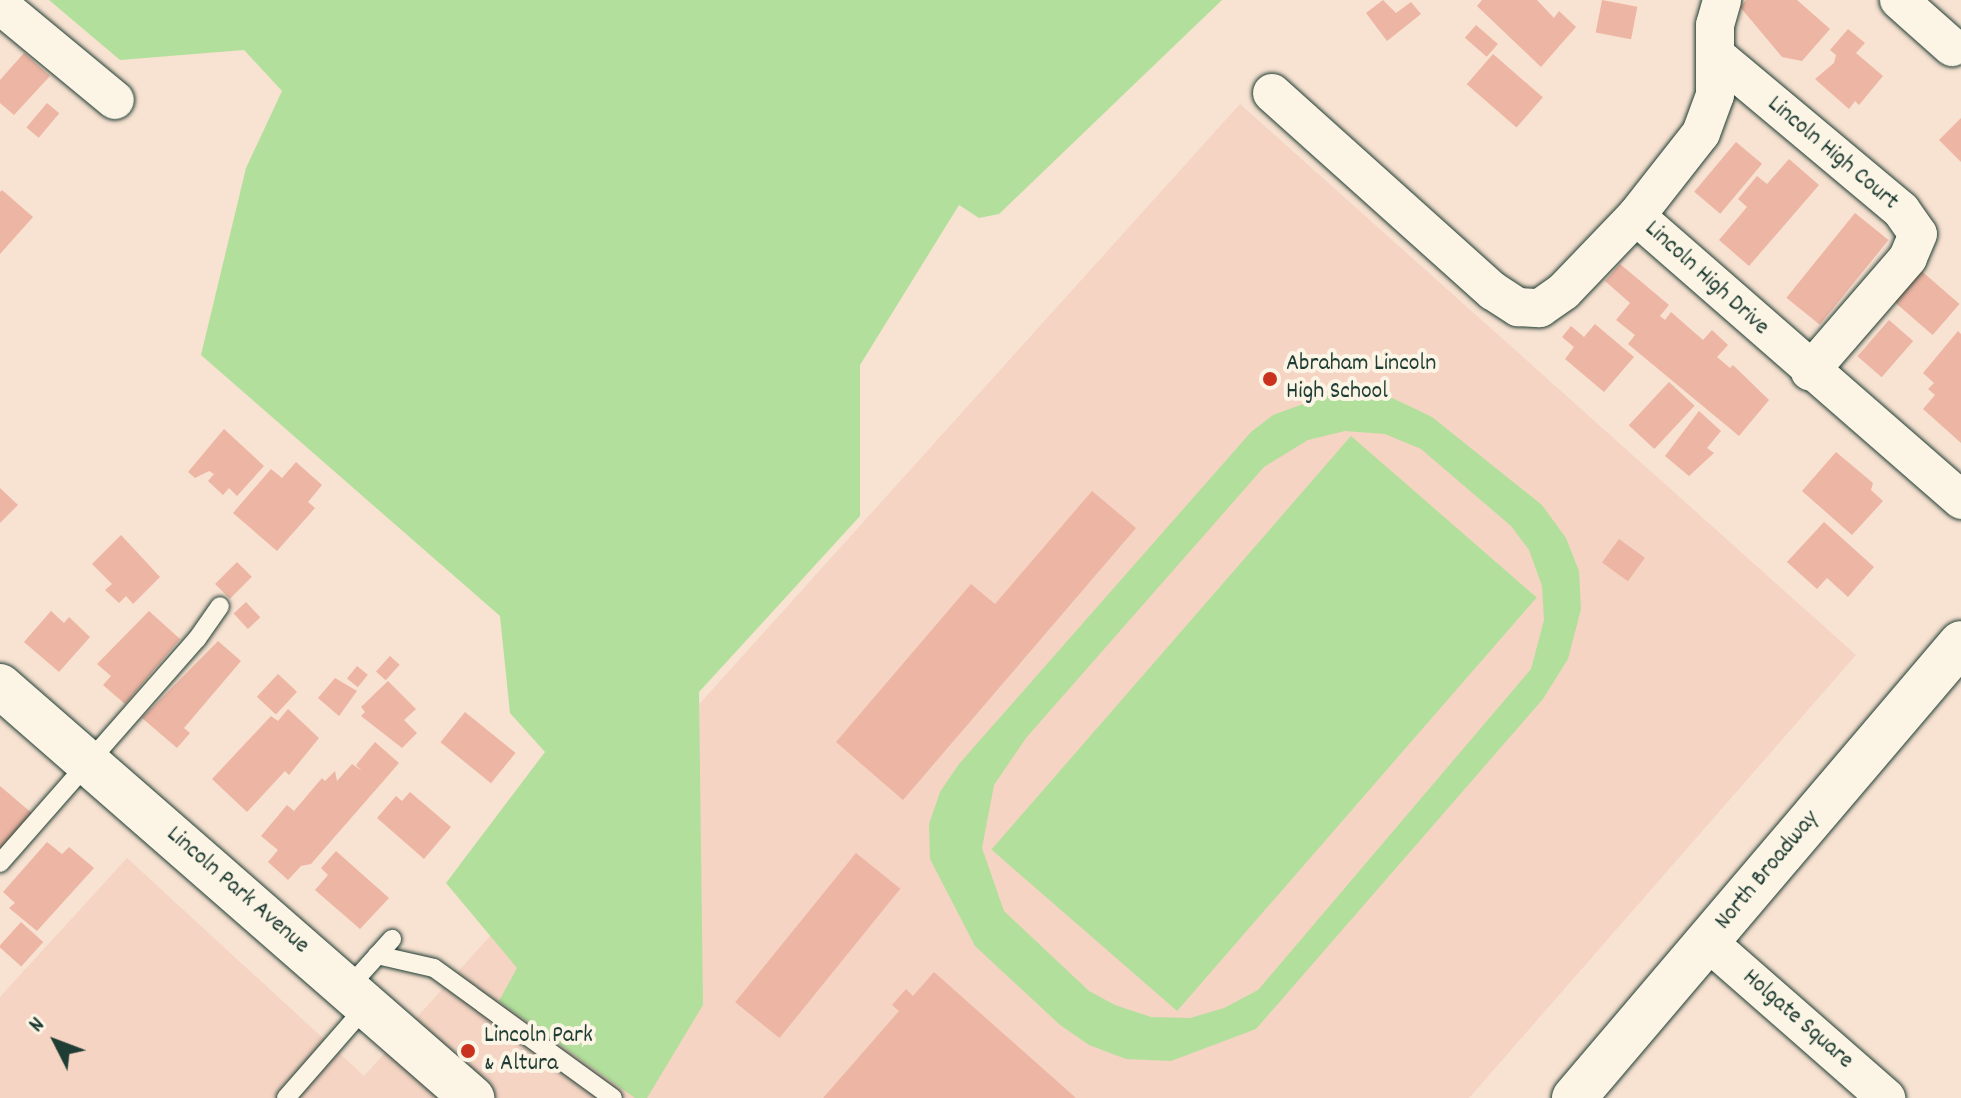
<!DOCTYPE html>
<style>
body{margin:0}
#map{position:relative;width:1961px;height:1098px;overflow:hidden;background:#f8e2d1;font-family:Dekko,sans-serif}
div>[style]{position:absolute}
.built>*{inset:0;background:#f5d4c3}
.green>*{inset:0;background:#b3df9c;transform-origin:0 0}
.building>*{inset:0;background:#edb5a3;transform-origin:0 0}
.roads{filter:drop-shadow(0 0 2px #1f3d34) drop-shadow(0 0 2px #1f3d34)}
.service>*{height:18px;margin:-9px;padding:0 9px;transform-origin:9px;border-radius:9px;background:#fcf5e5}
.minor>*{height:38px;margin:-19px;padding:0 19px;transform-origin:19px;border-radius:19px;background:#fcf5e5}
.tertiary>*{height:44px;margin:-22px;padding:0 22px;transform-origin:22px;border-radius:22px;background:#fcf5e5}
.primary>*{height:44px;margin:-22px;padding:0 22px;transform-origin:22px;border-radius:22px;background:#fcf5e5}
.dots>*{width:22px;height:22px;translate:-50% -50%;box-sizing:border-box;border:4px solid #fcf5e5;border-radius:50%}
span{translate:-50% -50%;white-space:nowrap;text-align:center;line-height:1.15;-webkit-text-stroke:8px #fcf5e5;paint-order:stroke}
.street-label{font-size:24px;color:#1f3d34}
.poi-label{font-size:24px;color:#1f3d34}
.left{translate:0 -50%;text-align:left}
.north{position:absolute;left:16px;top:1002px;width:80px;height:80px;-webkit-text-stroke:6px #fcf5e5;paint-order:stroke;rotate:312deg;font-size:22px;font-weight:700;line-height:32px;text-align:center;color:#1f3d34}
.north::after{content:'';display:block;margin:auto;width:28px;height:36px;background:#1f3d34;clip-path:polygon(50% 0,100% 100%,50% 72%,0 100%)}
</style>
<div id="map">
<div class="built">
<div style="clip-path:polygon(1240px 104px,1856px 655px,1469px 1098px,0 1098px,0 997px,127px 858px,364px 1076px)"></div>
</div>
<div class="green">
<div style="clip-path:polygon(49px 0,1222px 0,999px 214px,979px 218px,959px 205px,860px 365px,860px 516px,699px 692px,703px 1005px,647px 1098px,635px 1098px,499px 1001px,517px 968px,446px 883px,545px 752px,510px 713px,500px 616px,201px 355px,246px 168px,282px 91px,244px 50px,120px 60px)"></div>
<div style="clip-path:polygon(evenodd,1342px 390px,1382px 393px,1432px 417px,1542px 505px,1566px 538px,1579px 571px,1581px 609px,1568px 659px,1543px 699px,1256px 1029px,1171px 1061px,1126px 1059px,1089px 1045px,1060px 1025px,975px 946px,930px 859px,929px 824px,940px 792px,959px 764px,1251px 432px,1273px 415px,1342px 390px,1345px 431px,1385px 434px,1421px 449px,1511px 526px,1529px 550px,1542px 586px,1544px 620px,1531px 669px,1258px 990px,1224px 1008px,1190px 1018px,1151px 1017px,1115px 1005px,1089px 991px,1004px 911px,982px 848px,994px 785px,1026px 738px,1264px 467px,1308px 440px,1345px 431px)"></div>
<div style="left:1351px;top:436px;width:246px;height:548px;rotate:41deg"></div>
</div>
<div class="building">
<div style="clip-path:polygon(1383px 0,1396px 13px,1411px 2px,1421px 14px,1387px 41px,1366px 13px)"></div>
<div style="clip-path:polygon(1482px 0,1537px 0,1554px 18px,1559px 11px,1576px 27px,1541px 67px,1477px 6px)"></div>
<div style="left:1602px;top:0;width:36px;height:33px;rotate:11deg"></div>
<div style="clip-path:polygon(1746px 0,1797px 0,1830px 29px,1802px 61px,1782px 57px,1740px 7px)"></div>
<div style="left:1476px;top:25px;width:29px;height:17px;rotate:41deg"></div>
<div style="clip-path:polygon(1848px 29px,1865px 43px,1856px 53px,1883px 76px,1859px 105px,1855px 101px,1849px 109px,1815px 79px,1834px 63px,1836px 55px,1830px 50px)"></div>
<div style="clip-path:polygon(24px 53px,50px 76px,14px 115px,0 103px,0 80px)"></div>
<div style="left:1493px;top:54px;width:66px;height:40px;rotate:41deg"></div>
<div style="left:47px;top:103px;width:16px;height:32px;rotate:40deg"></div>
<div style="clip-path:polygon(1961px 118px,1961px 162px,1939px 140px)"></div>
<div style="left:1736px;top:142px;width:34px;height:65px;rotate:40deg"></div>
<div style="clip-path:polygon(1789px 159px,1819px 185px,1749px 266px,1719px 240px,1747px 207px,1738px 199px,1757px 176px,1767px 184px)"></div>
<div style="clip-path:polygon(2px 190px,33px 217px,0 254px,0 192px)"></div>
<div style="left:1855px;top:213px;width:43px;height:109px;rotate:39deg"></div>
<div style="clip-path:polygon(1620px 264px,1669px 305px,1660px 316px,1665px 320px,1671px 312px,1703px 340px,1712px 330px,1728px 345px,1717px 357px,1730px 368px,1733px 365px,1769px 400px,1739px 436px,1628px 344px,1635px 335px,1616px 320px,1630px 303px,1605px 281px)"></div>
<div style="left:1918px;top:268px;width:55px;height:41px;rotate:41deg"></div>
<div style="left:1889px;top:320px;width:32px;height:48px;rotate:41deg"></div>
<div style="clip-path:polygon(1595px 324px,1634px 357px,1604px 392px,1565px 359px,1574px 347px,1562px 337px,1571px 326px,1584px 337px)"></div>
<div style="clip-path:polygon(1958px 331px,1961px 334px,1961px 443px,1923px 409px,1935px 395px,1928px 389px,1934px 383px,1923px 373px)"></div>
<div style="left:1669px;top:382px;width:35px;height:59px;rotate:43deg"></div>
<div style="clip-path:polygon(1699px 411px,1721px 431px,1707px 448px,1714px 453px,1689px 476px,1665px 456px)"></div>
<div style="clip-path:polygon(224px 429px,264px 466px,237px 496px,229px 488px,223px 495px,208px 481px,214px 474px,209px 471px,195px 478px,188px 472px)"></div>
<div style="clip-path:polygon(1836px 452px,1873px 483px,1871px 490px,1883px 501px,1852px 535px,1802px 491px)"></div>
<div style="clip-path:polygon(296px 462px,322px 485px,308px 502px,315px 508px,277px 551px,233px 513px,271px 469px,282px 478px)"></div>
<div style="clip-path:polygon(0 488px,18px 505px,0 523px)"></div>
<div style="clip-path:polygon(1092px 491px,1136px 528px,903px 800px,836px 742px,971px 584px,995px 604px)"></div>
<div style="clip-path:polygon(1824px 522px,1874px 567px,1848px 597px,1827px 578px,1817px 589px,1787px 562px)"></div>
<div style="clip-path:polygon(121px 535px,160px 577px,133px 604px,126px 596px,119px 603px,105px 590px,112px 584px,92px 564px)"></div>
<div style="left:1619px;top:539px;width:32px;height:29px;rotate:36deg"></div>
<div style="left:237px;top:562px;width:21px;height:31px;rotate:45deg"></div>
<div style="left:246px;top:602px;width:21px;height:17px;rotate:47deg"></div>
<div style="clip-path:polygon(51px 611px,64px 623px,69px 617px,90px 637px,59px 672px,24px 642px)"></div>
<div style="clip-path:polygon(149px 611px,180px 639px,125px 704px,103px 685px,111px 676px,97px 664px)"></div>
<div style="clip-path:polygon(218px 641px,241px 661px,184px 728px,190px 733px,177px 748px,142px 718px)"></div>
<div style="left:390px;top:656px;width:13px;height:21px;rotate:42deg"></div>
<div style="left:357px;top:666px;width:14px;height:16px;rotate:39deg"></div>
<div style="left:278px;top:674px;width:26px;height:31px;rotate:43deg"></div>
<div style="clip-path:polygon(335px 678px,357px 691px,339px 716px,318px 698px)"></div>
<div style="clip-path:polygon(388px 681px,416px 709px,404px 720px,417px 733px,402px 748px,361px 716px,365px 712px,361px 707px)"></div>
<div style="clip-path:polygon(288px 709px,319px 738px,289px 775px,285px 771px,247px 812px,212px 779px,271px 716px,278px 721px)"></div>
<div style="left:465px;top:712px;width:65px;height:39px;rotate:39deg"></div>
<div style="clip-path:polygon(375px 742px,399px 763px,311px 864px,301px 866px,288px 880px,268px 862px,278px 850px,261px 836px,287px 805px,294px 811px,322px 778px,325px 781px,335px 771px,337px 781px,352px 764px,362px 771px,356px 765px)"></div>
<div style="clip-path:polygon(0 786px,34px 815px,0 854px)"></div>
<div style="clip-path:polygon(410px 792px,451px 827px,424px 859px,377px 818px,396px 796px,402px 801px)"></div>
<div style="clip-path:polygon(47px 842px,62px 854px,69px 847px,94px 868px,37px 931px,9px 908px,15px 903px,3px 892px)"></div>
<div style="clip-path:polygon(336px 851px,389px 898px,360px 929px,315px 890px,328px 875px,321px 868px)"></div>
<div style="left:856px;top:853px;width:57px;height:192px;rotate:39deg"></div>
<div style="left:21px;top:922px;width:30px;height:33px;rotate:42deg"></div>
<div style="clip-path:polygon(934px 972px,1076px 1098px,823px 1098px,899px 1011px,892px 1005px,906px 989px,913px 996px)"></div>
</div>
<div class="roads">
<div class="service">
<div style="left:0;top:863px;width:298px;rotate:-48.7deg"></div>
<div style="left:197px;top:639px;width:40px;rotate:-55.1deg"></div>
<div style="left:377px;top:955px;width:58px;rotate:12.8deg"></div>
<div style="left:434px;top:968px;width:221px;rotate:36deg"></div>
<div style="left:348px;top:988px;width:66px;rotate:-48.1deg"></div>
<div style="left:286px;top:1098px;width:123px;rotate:-48.9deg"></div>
</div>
<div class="minor">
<div style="left:1899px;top:0;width:71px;rotate:41.6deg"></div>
<div style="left:0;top:5px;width:149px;rotate:39.6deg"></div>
<div style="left:1718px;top:57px;width:239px;rotate:39.9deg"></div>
<div style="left:1901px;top:210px;width:29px;rotate:55deg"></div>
<div style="left:1918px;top:234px;width:26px;rotate:113deg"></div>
<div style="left:1908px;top:258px;width:150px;rotate:130.9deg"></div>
<div style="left:1272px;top:93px;width:297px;rotate:41.9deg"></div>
<div style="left:1493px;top:291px;width:30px;rotate:33deg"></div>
<div style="left:1518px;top:307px;width:22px;rotate:3deg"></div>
<div style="left:1540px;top:308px;width:29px;rotate:-35deg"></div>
<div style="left:1564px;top:291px;width:104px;rotate:-46.2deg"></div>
<div style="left:1636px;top:216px;width:105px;rotate:-51.9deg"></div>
<div style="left:1701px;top:133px;width:40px;rotate:-69.8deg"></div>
<div style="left:1715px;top:95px;width:70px;rotate:-90deg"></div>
<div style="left:1715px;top:25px;width:26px;rotate:-74deg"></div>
<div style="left:1636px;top:216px;width:432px;rotate:41.1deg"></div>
<div style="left:1708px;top:942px;width:237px;rotate:41.2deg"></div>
</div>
<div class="tertiary">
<div style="left:0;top:686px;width:627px;rotate:41.12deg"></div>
</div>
<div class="primary">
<div style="left:1574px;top:1098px;width:597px;rotate:-49.62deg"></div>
</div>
</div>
<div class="dots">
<div style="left:1270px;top:379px;background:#c8321e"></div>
<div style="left:468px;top:1051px;background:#c8321e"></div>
</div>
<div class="street-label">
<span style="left:1832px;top:154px;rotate:40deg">Lincoln High Court</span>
<span style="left:1706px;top:279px;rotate:42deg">Lincoln High Drive</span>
<span style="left:1768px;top:871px;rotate:-50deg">North Broadway</span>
<span style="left:237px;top:891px;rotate:41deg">Lincoln Park Avenue</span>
<span style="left:1797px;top:1020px;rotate:41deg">Holgate Square</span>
</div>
<div class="poi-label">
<span class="left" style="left:1286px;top:379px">Abraham Lincoln<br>High School</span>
<span class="left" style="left:484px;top:1051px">Lincoln Park<br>&amp; Altura</span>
</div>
<div class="north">N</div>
</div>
